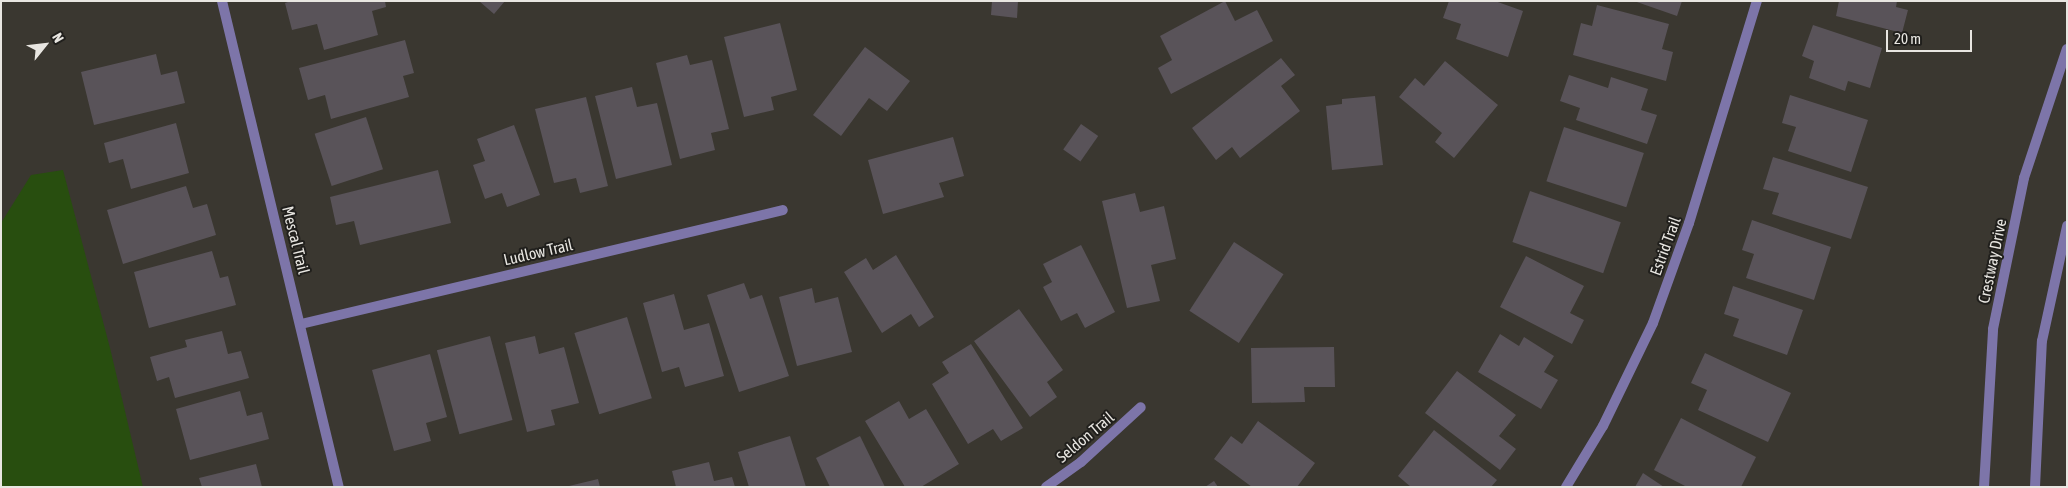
<!DOCTYPE html>
<style>
body{margin:0}
#map{position:relative;width:2068px;height:488px;overflow:hidden;background:#3a3730;font-family:"Asap Condensed",sans-serif}
div>[style]{position:absolute}
.green>*{inset:0;background:#284e0f}
.building>*{inset:0;background:#595359;transform-origin:0 0}
.minor>*{height:10px;margin:-5px;padding:0 5px;transform-origin:5px;border-radius:5px;background:#7d75a9}
.tertiary>*{height:10px;margin:-5px;padding:0 5px;transform-origin:5px;border-radius:5px;background:#7d75a9}
span{translate:-50% -50%;white-space:nowrap;text-align:center;line-height:1.15;-webkit-text-stroke:4px #201f1c;paint-order:stroke}
.street-label{font-size:16px;color:#e8e6e1}
.frame{position:absolute;inset:0;border:2px solid #e8e6e1;pointer-events:none}
.north{position:absolute;left:20px;top:20px;width:50px;height:50px;-webkit-text-stroke:4px #201f1c;paint-order:stroke;rotate:61deg;font-size:14px;font-weight:700;line-height:20px;text-align:center;color:#e8e6e1}
.north::after{content:'';display:block;margin:auto;width:18px;height:22px;background:#e8e6e1;clip-path:polygon(50% 0,100% 100%,50% 72%,0 100%)}
.scale{position:absolute;left:1886px;top:30px;width:86px;height:22px;box-sizing:border-box;border:2px solid #e8e6e1;border-top:0;padding-left:6px;font-size:15px;line-height:18px;white-space:nowrap;color:#e8e6e1;-webkit-text-stroke:4px #201f1c;paint-order:stroke}
</style>
<div id="map">
<div class="green">
<div style="clip-path:polygon(63px 170px,110px 348px,143px 487px,1px 487px,1px 223px,31px 175px)"></div>
</div>
<div class="building">
<div style="clip-path:polygon(291px 1px,385px 1px,386px 7px,372px 11px,378px 35px,324px 50px,317px 24px,292px 30px,285px 3px)"></div>
<div style="clip-path:polygon(479px 1px,505px 1px,494px 14px)"></div>
<div style="clip-path:polygon(992px 1px,1018px 1px,1017px 18px,991px 15px)"></div>
<div style="clip-path:polygon(1225px 1px,1235px 21px,1257px 10px,1273px 41px,1171px 94px,1158px 68px,1172px 60px,1160px 36px)"></div>
<div style="clip-path:polygon(1449px 1px,1495px 1px,1523px 11px,1508px 57px,1456px 39px,1461px 24px,1443px 18px)"></div>
<div style="clip-path:polygon(1634px 1px,1682px 1px,1677px 16px)"></div>
<div style="clip-path:polygon(1839px 1px,1897px 1px,1896px 7px,1908px 10px,1902px 33px,1836px 16px)"></div>
<div style="clip-path:polygon(1597px 5px,1669px 24px,1662px 49px,1673px 52px,1666px 81px,1573px 55px,1581px 23px,1592px 26px)"></div>
<div style="clip-path:polygon(780px 23px,797px 90px,771px 97px,774px 110px,744px 117px,724px 37px)"></div>
<div style="clip-path:polygon(1813px 25px,1882px 48px,1870px 88px,1848px 81px,1845px 91px,1809px 78px,1814px 61px,1802px 56px)"></div>
<div style="clip-path:polygon(405px 40px,414px 73px,403px 76px,409px 97px,331px 119px,325px 95px,308px 100px,299px 68px)"></div>
<div style="clip-path:polygon(865px 47px,910px 81px,887px 111px,869px 98px,841px 136px,813px 115px)"></div>
<div style="clip-path:polygon(156px 54px,161px 75px,177px 71px,185px 103px,94px 125px,81px 72px)"></div>
<div style="clip-path:polygon(687px 55px,690px 65px,712px 60px,729px 129px,711px 133px,715px 150px,680px 159px,656px 63px)"></div>
<div style="clip-path:polygon(1281px 58px,1295px 75px,1281px 86px,1300px 111px,1240px 158px,1232px 147px,1216px 160px,1192px 128px)"></div>
<div style="clip-path:polygon(1445px 61px,1498px 105px,1454px 158px,1435px 142px,1442px 133px,1399px 97px,1415px 78px,1424px 86px)"></div>
<div style="clip-path:polygon(1569px 75px,1608px 88px,1611px 77px,1648px 89px,1641px 110px,1657px 115px,1647px 144px,1576px 120px,1580px 108px,1560px 101px)"></div>
<div style="clip-path:polygon(632px 87px,637px 107px,657px 103px,672px 165px,616px 179px,595px 96px)"></div>
<div style="clip-path:polygon(1790px 95px,1868px 120px,1851px 172px,1788px 151px,1796px 127px,1782px 123px)"></div>
<div style="clip-path:polygon(1375px 96px,1383px 165px,1332px 170px,1326px 106px,1342px 104px,1342px 99px)"></div>
<div style="clip-path:polygon(586px 97px,608px 186px,580px 193px,576px 178px,554px 183px,535px 109px)"></div>
<div style="left:366px;top:117px;width:55px;height:54px;rotate:72deg"></div>
<div style="clip-path:polygon(176px 123px,189px 173px,131px 189px,123px 159px,109px 163px,104px 143px)"></div>
<div style="left:1081px;top:124px;width:21px;height:31px;rotate:35deg"></div>
<div style="clip-path:polygon(514px 125px,540px 195px,507px 207px,502px 193px,485px 199px,473px 165px,485px 161px,477px 139px)"></div>
<div style="left:1564px;top:127px;width:84px;height:57px;rotate:18deg"></div>
<div style="clip-path:polygon(953px 137px,964px 176px,939px 183px,944px 197px,883px 214px,868px 160px)"></div>
<div style="clip-path:polygon(1773px 157px,1868px 187px,1851px 239px,1772px 214px,1779px 193px,1763px 189px)"></div>
<div style="clip-path:polygon(438px 170px,451px 223px,360px 245px,354px 221px,336px 225px,330px 197px)"></div>
<div style="clip-path:polygon(186px 186px,193px 208px,207px 204px,216px 235px,123px 264px,107px 210px)"></div>
<div style="left:1530px;top:191px;width:96px;height:54px;rotate:19deg"></div>
<div style="clip-path:polygon(1135px 193px,1140px 212px,1164px 206px,1176px 259px,1151px 265px,1160px 301px,1127px 308px,1102px 201px)"></div>
<div style="clip-path:polygon(1752px 220px,1831px 247px,1814px 300px,1746px 278px,1754px 254px,1742px 250px)"></div>
<div style="left:1234px;top:242px;width:59px;height:82px;rotate:33deg"></div>
<div style="clip-path:polygon(1081px 245px,1115px 312px,1085px 328px,1077px 313px,1061px 321px,1043px 287px,1052px 282px,1043px 264px)"></div>
<div style="clip-path:polygon(212px 251px,220px 278px,228px 276px,236px 305px,149px 328px,134px 272px)"></div>
<div style="clip-path:polygon(896px 255px,934px 317px,919px 327px,911px 314px,882px 333px,844px 272px,866px 258px,873px 270px)"></div>
<div style="clip-path:polygon(1526px 256px,1584px 286px,1570px 313px,1584px 320px,1572px 344px,1500px 307px)"></div>
<div style="clip-path:polygon(744px 283px,750px 299px,762px 295px,789px 376px,739px 392px,707px 295px)"></div>
<div style="clip-path:polygon(1733px 286px,1803px 310px,1787px 355px,1733px 336px,1739px 319px,1724px 314px)"></div>
<div style="clip-path:polygon(812px 288px,815px 303px,838px 297px,852px 352px,797px 366px,779px 297px)"></div>
<div style="clip-path:polygon(674px 294px,684px 330px,709px 323px,724px 376px,685px 387px,679px 367px,662px 372px,643px 303px)"></div>
<div style="clip-path:polygon(1019px 309px,1063px 370px,1047px 382px,1057px 397px,1030px 417px,974px 341px)"></div>
<div style="left:627px;top:317px;width:85px;height:55px;rotate:73deg"></div>
<div style="clip-path:polygon(222px 331px,228px 354px,241px 351px,249px 378px,175px 398px,169px 377px,157px 381px,150px 357px,187px 347px,185px 340px)"></div>
<div style="clip-path:polygon(1500px 334px,1519px 346px,1524px 337px,1554px 356px,1544px 372px,1558px 380px,1541px 409px,1478px 372px)"></div>
<div style="left:490px;top:336px;width:87px;height:55px;rotate:75deg"></div>
<div style="clip-path:polygon(535px 336px,539px 354px,564px 347px,579px 403px,551px 410px,555px 425px,527px 432px,505px 343px)"></div>
<div style="clip-path:polygon(971px 344px,1023px 428px,1001px 441px,993px 429px,968px 444px,932px 384px,949px 373px,942px 362px)"></div>
<div style="clip-path:polygon(1334px 347px,1335px 387px,1304px 387px,1305px 402px,1252px 403px,1251px 348px)"></div>
<div style="clip-path:polygon(1705px 353px,1791px 393px,1768px 442px,1698px 410px,1707px 390px,1691px 383px)"></div>
<div style="clip-path:polygon(430px 354px,447px 417px,426px 423px,431px 441px,394px 451px,372px 370px)"></div>
<div style="clip-path:polygon(1457px 371px,1516px 415px,1499px 436px,1516px 449px,1500px 470px,1425px 413px)"></div>
<div style="clip-path:polygon(240px 391px,247px 416px,262px 412px,269px 439px,190px 460px,176px 409px)"></div>
<div style="clip-path:polygon(899px 401px,909px 419px,926px 409px,959px 464px,921px 487px,905px 487px,865px 421px)"></div>
<div style="clip-path:polygon(1681px 418px,1756px 457px,1741px 487px,1687px 487px,1654px 470px)"></div>
<div style="clip-path:polygon(1258px 421px,1315px 463px,1297px 487px,1252px 487px,1214px 459px,1231px 436px,1242px 444px)"></div>
<div style="clip-path:polygon(1434px 430px,1497px 480px,1491px 487px,1411px 487px,1398px 476px)"></div>
<div style="clip-path:polygon(790px 436px,806px 487px,749px 487px,738px 452px)"></div>
<div style="clip-path:polygon(860px 436px,885px 487px,830px 487px,816px 458px)"></div>
<div style="clip-path:polygon(709px 462px,714px 481px,732px 477px,735px 487px,676px 487px,672px 471px)"></div>
<div style="clip-path:polygon(256px 464px,262px 487px,202px 487px,199px 478px)"></div>
<div style="clip-path:polygon(1643px 473px,1664px 487px,1635px 487px)"></div>
<div style="clip-path:polygon(598px 479px,600px 487px,569px 487px,569px 486px)"></div>
<div style="clip-path:polygon(1214px 481px,1218px 487px,1205px 487px)"></div>
</div>
<div class="minor">
<div style="left:222px;top:1px;width:500px;rotate:76.5deg"></div>
<div style="left:301px;top:324px;width:495px;rotate:-13.3deg"></div>
<div style="left:1046px;top:487px;width:43px;rotate:-35.5deg"></div>
<div style="left:1081px;top:462px;width:81px;rotate:-42.5deg"></div>
<div style="left:1566px;top:487px;width:71px;rotate:-58.8deg"></div>
<div style="left:1603px;top:426px;width:114px;rotate:-64.1deg"></div>
<div style="left:1653px;top:323px;width:106px;rotate:-70.2deg"></div>
<div style="left:1689px;top:223px;width:232px;rotate:-73deg"></div>
</div>
<div class="tertiary">
<div style="left:1984px;top:487px;width:158px;rotate:-86.7deg"></div>
<div style="left:1993px;top:329px;width:154px;rotate:-78.4deg"></div>
<div style="left:2024px;top:178px;width:136px;rotate:-71.6deg"></div>
<div style="left:2035px;top:487px;width:146px;rotate:-87.3deg"></div>
<div style="left:2042px;top:341px;width:118px;rotate:-77.7deg"></div>
</div>
<div class="street-label">
<span style="left:296px;top:240px;rotate:76deg">Mescal Trail</span>
<span style="left:1665px;top:246px;rotate:-70deg">Estrid Trail</span>
<span style="left:538px;top:252px;rotate:-13deg">Ludlow Trail</span>
<span style="left:1992px;top:261px;rotate:-78deg">Crestway Drive</span>
<span style="left:1085px;top:437px;rotate:-40deg">Seldon Trail</span>
</div>
<div class="frame"></div>
<div class="north">N</div>
<div class="scale">20 m</div>
</div>
